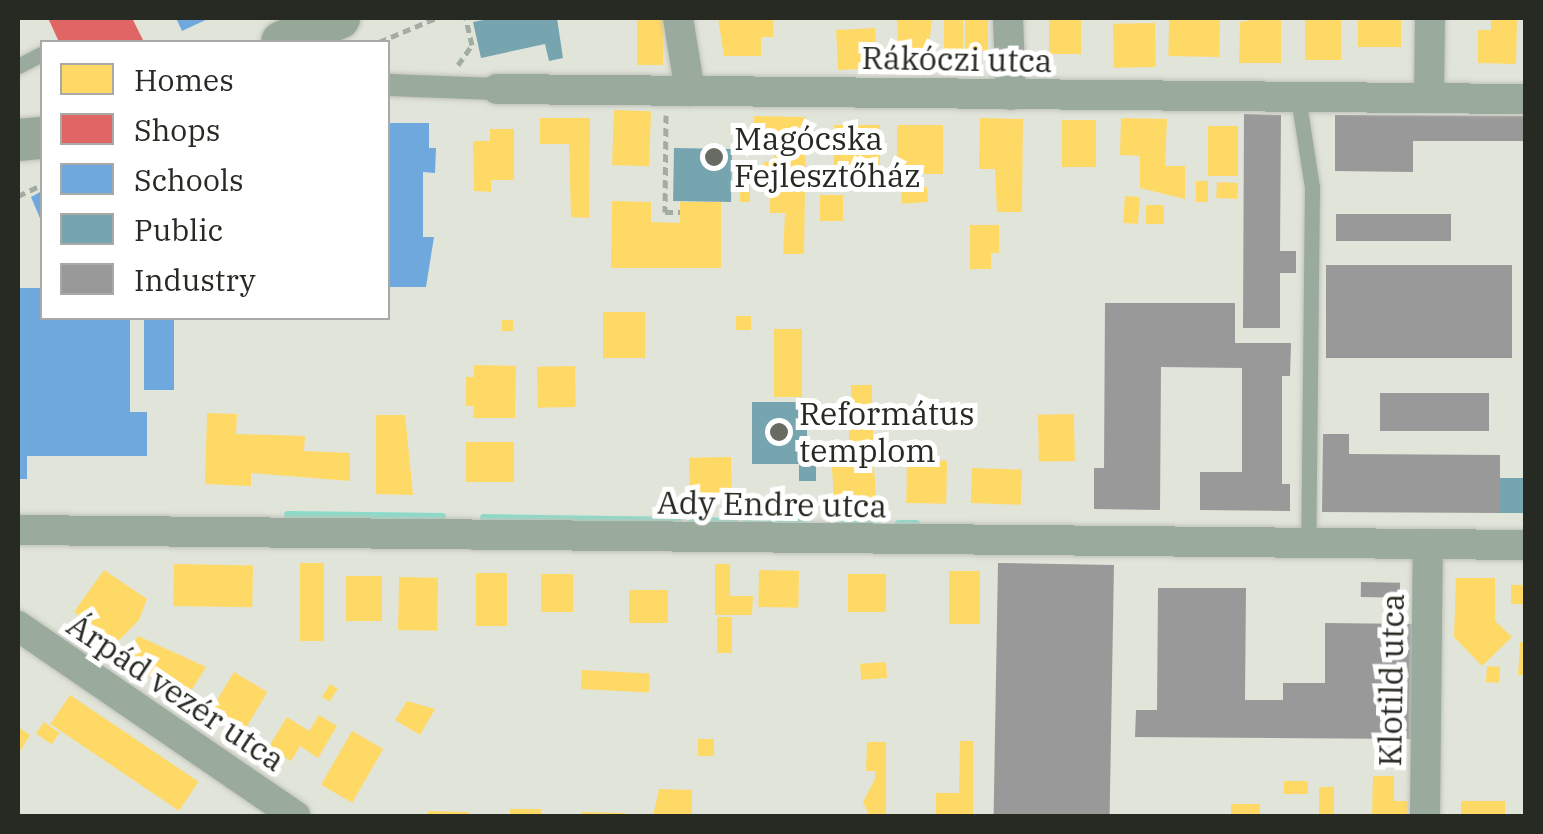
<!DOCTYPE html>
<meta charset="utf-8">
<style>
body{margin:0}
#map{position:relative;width:1543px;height:834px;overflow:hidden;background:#e1e4d9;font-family:"IBM Plex Serif",serif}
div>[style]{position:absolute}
.homes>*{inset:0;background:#ffd966;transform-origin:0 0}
.shops>*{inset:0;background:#e06666}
.schools>*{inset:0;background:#6fa8dc;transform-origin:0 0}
.public>*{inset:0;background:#76a5af;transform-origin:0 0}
.industry>*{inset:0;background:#999;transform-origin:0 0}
.stream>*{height:8px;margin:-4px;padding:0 4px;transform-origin:4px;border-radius:4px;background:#89dcca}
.path>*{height:5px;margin-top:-2.5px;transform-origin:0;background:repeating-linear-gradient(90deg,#a2aca2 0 8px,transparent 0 13px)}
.roads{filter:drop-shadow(0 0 2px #bfc2b9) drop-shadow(0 0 2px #bfc2b9)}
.service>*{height:15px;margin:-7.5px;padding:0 7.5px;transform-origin:7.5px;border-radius:7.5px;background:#9aaa9d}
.pedestrian>*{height:22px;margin:-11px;padding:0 11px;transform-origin:11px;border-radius:11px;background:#9aaa9d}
.minor>*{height:30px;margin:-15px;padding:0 15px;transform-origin:15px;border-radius:15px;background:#9aaa9d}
.secondary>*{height:42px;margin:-21px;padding:0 21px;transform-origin:21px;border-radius:21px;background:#97a899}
.dots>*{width:28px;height:28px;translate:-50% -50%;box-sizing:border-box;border:5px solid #fff;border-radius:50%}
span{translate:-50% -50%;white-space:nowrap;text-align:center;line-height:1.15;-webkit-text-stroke:10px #fff;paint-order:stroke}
.street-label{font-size:32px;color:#272a22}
.poi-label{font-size:32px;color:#272a22}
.left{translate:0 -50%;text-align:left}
.frame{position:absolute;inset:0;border:20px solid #272a22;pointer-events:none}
.legend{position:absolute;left:40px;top:40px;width:350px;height:280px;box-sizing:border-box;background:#fff;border:2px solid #a9aaa7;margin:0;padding:12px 18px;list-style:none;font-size:30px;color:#272a22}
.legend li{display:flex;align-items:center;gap:20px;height:50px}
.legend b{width:50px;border:2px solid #a9aaa7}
</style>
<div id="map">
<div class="homes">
<div style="left:637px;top:18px;width:26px;height:47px"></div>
<div style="clip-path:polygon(718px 18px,773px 18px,773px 37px,761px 37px,761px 56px,724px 56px)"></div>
<div style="clip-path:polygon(897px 18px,932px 18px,927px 65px,912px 65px,912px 51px,898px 51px)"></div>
<div style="left:944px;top:18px;width:19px;height:32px"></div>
<div style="left:965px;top:18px;width:23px;height:33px"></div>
<div style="left:1049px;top:18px;width:32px;height:36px"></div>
<div style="left:1220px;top:18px;width:39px;height:51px;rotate:91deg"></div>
<div style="clip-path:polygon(1265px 18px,1281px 18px,1281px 63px,1239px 63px,1240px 22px)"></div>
<div style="left:1305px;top:18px;width:36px;height:42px"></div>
<div style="left:1358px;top:18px;width:43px;height:29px"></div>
<div style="clip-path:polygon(1491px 18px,1517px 18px,1516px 64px,1478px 63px,1478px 30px,1491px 30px)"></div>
<div style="left:1155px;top:23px;width:44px;height:42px;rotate:89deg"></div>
<div style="left:875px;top:28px;width:40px;height:39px;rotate:87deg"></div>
<div style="left:614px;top:110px;width:37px;height:55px;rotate:2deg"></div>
<div style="clip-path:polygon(754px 116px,806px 117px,804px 254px,783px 254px,785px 213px,770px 213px,770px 185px,764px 185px,764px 162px,774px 162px,775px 141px,753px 141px)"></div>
<div style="clip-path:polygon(540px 118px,590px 118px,589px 218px,571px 217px,569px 144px,540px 144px)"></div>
<div style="clip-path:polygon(980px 118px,1023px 119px,1022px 212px,997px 212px,995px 169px,979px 169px)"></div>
<div style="clip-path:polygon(1121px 118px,1167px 119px,1165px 166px,1185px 166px,1185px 199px,1140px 188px,1140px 156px,1120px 155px)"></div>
<div style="left:1062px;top:120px;width:34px;height:47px"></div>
<div style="left:834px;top:125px;width:46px;height:65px"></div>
<div style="left:897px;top:125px;width:46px;height:49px"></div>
<div style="left:1208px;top:126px;width:30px;height:50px"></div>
<div style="clip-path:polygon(490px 129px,514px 129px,514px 180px,491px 180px,491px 192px,474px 191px,473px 141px,490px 141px)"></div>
<div style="left:1208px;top:181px;width:21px;height:12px;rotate:90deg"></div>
<div style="left:1217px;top:182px;width:21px;height:16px;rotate:3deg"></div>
<div style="left:740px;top:183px;width:10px;height:19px"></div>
<div style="left:927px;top:187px;width:15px;height:26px;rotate:86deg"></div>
<div style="left:820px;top:195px;width:23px;height:26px"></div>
<div style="left:1125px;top:196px;width:15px;height:27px;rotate:4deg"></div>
<div style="clip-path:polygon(612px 201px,651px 202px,651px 222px,680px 223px,680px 202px,721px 202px,721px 268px,611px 268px)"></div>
<div style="left:1146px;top:205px;width:18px;height:19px"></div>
<div style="clip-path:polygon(970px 225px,999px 225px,999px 253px,991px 253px,991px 269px,970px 269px)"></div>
<div style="left:603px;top:312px;width:42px;height:46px"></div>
<div style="left:736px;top:316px;width:15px;height:14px"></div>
<div style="left:502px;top:320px;width:11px;height:11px"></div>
<div style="left:774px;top:329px;width:28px;height:68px"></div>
<div style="clip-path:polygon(474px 365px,516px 366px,515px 418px,473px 418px,474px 406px,466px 406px,466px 377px,474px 377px)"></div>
<div style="left:575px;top:366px;width:41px;height:38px;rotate:89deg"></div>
<div style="left:851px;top:385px;width:21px;height:27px"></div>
<div style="clip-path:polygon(207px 413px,237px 414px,236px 434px,305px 436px,304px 451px,350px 453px,350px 481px,251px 473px,251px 486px,205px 484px)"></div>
<div style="left:1074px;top:414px;width:47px;height:36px;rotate:89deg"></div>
<div style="clip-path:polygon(376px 415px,405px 415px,413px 495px,376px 494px)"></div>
<div style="left:849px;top:425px;width:24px;height:18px"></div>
<div style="left:466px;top:442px;width:48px;height:40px"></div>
<div style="left:873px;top:453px;width:49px;height:42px;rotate:86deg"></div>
<div style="left:731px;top:457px;width:40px;height:42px;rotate:89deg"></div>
<div style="left:907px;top:460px;width:40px;height:43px;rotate:1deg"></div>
<div style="left:972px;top:468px;width:50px;height:35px;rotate:2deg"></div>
<div style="left:300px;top:563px;width:24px;height:78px"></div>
<div style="left:174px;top:564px;width:79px;height:42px;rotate:1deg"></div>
<div style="clip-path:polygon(715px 564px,730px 564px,730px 596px,753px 596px,752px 615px,715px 615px)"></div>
<div style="clip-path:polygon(104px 570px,147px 599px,139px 620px,117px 642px,74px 612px)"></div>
<div style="left:759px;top:570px;width:40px;height:37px;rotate:1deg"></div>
<div style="left:949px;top:571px;width:31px;height:53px"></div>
<div style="left:476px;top:573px;width:31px;height:53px"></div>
<div style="left:541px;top:574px;width:32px;height:38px"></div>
<div style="left:848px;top:574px;width:38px;height:38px"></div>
<div style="left:346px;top:576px;width:36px;height:45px"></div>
<div style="left:399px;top:577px;width:39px;height:53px;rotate:1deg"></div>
<div style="clip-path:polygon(1456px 578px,1495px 578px,1495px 621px,1512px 637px,1482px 666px,1454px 637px)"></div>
<div style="left:1511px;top:585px;width:15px;height:19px"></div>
<div style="left:629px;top:590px;width:39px;height:33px"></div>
<div style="left:717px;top:617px;width:15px;height:36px"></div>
<div style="clip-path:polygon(138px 636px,206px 667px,187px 697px,123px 661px)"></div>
<div style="clip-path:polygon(1520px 642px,1526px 643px,1526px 675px,1518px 675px)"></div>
<div style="left:886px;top:662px;width:16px;height:26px;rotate:86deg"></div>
<div style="left:1487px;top:666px;width:13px;height:16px;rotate:4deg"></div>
<div style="left:582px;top:670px;width:68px;height:19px;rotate:3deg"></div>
<div style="left:234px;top:672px;width:39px;height:50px;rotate:31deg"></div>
<div style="left:330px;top:684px;width:9px;height:15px;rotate:32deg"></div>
<div style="left:70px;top:695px;width:155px;height:35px;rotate:34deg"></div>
<div style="clip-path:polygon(407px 701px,435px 709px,420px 735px,395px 720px)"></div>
<div style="clip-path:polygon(319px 715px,337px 726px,318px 758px,300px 746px,291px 761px,268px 748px,287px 717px,309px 731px)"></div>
<div style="left:44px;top:722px;width:19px;height:14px;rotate:35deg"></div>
<div style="clip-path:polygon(18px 727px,30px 735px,18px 754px)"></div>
<div style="left:352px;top:731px;width:36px;height:62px;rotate:30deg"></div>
<div style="left:698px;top:739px;width:16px;height:17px"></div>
<div style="clip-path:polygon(960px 741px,973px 741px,973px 816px,936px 816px,936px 793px,959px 793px)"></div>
<div style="clip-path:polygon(867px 742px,886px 742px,886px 816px,869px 816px,863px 802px,875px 779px,875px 771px,866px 771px)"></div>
<div style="clip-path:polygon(1373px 776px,1394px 776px,1394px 801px,1407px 801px,1407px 816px,1372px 816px)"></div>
<div style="left:1284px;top:781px;width:24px;height:13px"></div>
<div style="left:1319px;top:787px;width:15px;height:29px"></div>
<div style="clip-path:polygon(659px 789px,692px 790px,692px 816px,653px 816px)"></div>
<div style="left:1461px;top:801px;width:44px;height:15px"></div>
<div style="left:1231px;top:804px;width:29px;height:12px"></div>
<div style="left:510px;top:809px;width:31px;height:7px"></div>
<div style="clip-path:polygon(428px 811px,469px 812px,468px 816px,428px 816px)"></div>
<div style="clip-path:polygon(582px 812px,625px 813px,625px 816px,582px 816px)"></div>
</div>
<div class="shops">
<div style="clip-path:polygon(48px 18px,132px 18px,144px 42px,59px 42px)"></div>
</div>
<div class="schools">
<div style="clip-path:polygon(176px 18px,210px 18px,182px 31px)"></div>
<div style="clip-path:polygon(389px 123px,429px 123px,429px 148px,436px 148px,435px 173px,423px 172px,423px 237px,434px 237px,426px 287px,389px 287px)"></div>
<div style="clip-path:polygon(42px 191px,42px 223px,31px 197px)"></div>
<div style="clip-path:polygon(18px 288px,42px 288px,42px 318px,130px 318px,130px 412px,147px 412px,147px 456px,27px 456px,27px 479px,18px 479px)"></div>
<div style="left:144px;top:318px;width:30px;height:72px"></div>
</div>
<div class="public">
<div style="clip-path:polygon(494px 18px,557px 18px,563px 58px,549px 61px,545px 44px,481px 58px,473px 22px)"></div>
<div style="left:674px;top:148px;width:58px;height:53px;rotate:1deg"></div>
<div style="clip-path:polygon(752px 402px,807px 402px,807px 463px,816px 463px,816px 481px,799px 481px,799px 464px,752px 464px)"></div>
<div style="left:1500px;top:478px;width:26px;height:35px"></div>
</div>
<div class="industry">
<div style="clip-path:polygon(1244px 114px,1281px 115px,1280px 251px,1296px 251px,1296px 273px,1280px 273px,1280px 328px,1243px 328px)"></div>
<div style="clip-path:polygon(1335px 115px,1526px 116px,1526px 141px,1413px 141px,1413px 172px,1335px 171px)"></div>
<div style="left:1451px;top:214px;width:27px;height:115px;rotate:90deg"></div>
<div style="left:1326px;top:265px;width:186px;height:93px"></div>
<div style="clip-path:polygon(1105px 303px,1235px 303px,1235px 343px,1291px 343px,1290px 376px,1282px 376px,1282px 484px,1290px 484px,1290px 511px,1200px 510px,1200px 472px,1242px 472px,1242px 368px,1161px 367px,1160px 510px,1094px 509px,1094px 468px,1104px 468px)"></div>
<div style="left:1380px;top:393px;width:109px;height:38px"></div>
<div style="clip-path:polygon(1323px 434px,1349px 434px,1349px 454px,1500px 455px,1500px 513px,1322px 512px)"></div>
<div style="left:998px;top:563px;width:116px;height:253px;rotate:1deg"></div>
<div style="left:1361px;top:582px;width:39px;height:15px;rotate:1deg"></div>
<div style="clip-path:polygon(1158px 588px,1246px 588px,1245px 700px,1283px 700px,1283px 683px,1325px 683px,1325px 623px,1415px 624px,1415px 739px,1135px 737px,1136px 710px,1157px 710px)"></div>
</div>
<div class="stream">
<div style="left:288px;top:515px;width:154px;rotate:0.7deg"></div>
<div style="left:484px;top:518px;width:194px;rotate:0.9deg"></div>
<div style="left:692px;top:521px;width:42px;rotate:1.4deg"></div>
<div style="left:747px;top:522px;width:56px"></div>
<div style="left:837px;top:523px;width:41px;rotate:1.4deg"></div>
<div style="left:899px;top:524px;width:17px"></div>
</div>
<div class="path">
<div style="left:379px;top:42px;width:62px;rotate:-22.8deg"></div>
<div style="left:458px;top:65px;width:24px;rotate:-55deg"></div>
<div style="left:472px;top:45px;width:28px;rotate:-103deg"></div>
<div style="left:666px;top:115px;width:97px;rotate:90.6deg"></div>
<div style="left:665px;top:212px;width:15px"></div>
<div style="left:18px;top:196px;width:26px;rotate:-25deg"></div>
</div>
<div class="roads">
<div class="service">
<div style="left:18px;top:66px;width:27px;rotate:-27deg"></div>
<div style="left:1298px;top:97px;width:91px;rotate:81.2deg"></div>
<div style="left:1312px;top:187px;width:357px;rotate:90.6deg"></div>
</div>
<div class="pedestrian">
<div style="left:388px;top:85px;width:109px;rotate:2.1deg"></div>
</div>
<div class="minor">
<div style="left:678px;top:18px;width:74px;rotate:80.7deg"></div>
<div style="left:1008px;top:18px;width:77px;rotate:87.8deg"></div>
<div style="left:497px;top:89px;width:1029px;rotate:0.56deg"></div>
<div style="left:1429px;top:98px;width:80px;rotate:-89.3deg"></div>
<div style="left:18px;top:530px;width:1508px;rotate:0.57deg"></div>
<div style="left:18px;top:626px;width:336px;rotate:34.4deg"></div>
<div style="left:1425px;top:816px;width:272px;rotate:-89.4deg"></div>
</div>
<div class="secondary">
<div style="left:282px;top:42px;width:62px;rotate:-22.8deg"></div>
<div style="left:18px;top:140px;width:24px;rotate:-5deg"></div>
</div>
</div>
<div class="dots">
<div style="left:714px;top:157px;background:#686b62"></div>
<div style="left:779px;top:432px;background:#686b62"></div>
</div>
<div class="street-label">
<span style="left:957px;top:59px;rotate:1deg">Rákóczi utca</span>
<span style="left:772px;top:504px;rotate:1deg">Ady Endre utca</span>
<span style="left:1391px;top:680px;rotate:-89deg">Klotild utca</span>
<span style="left:176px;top:692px;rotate:34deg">Árpád vezér utca</span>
</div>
<div class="poi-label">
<span class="left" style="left:734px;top:157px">Magócska<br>Fejlesztőház</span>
<span class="left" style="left:799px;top:432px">Református<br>templom</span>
</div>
<div class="frame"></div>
<ul class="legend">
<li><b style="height:28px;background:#ffd966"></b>Homes</li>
<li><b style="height:28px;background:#e06666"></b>Shops</li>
<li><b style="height:28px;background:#6fa8dc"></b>Schools</li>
<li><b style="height:28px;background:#76a5af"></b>Public</li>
<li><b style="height:28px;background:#999"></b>Industry</li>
</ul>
</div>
